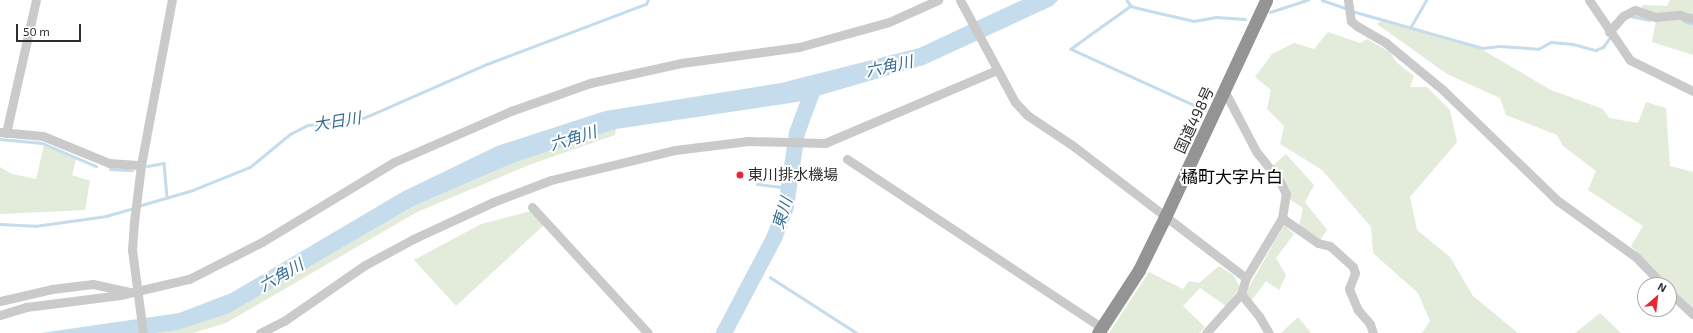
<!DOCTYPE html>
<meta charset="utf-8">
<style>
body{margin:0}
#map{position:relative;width:1693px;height:333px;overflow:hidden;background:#fff;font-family:"Exo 2","Noto Sans JP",sans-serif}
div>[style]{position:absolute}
.green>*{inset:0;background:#e3ebda}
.water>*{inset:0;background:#c5dcec}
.stream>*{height:2.5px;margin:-1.25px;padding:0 1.25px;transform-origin:1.25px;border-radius:1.25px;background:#c5dcec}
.river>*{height:16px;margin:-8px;padding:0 8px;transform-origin:8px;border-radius:8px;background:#c5dcec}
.minor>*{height:9px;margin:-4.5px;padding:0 4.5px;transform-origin:4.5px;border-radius:4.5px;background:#cacaca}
.highway>*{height:13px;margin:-6.5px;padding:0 6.5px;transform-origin:6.5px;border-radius:6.5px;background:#949494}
.dots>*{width:11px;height:11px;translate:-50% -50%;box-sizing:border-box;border:2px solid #fff;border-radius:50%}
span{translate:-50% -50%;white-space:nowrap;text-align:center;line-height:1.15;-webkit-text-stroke:4px #fff;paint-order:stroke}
.street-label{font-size:15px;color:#2d2d2d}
.poi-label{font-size:15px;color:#2d2d2d}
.left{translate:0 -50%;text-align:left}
.water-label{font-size:16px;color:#386d92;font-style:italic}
.quarter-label{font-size:17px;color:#000}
.north{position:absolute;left:1637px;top:277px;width:40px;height:40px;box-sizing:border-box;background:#fff;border:1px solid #ababab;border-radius:50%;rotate:28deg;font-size:11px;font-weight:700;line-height:16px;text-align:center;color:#2d2d2d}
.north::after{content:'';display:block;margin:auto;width:14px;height:18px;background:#ec2731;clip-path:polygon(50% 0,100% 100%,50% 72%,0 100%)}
.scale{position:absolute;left:16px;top:24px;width:65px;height:18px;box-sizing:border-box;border:2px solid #2d2d2d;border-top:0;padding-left:5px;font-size:12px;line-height:14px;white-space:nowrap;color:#2d2d2d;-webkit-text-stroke:3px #fff;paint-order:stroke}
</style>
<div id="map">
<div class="green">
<div style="clip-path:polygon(1670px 0,1693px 0,1693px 55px,1652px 42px,1657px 15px,1640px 9px,1643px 5px,1667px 6px)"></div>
<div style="clip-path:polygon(1384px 19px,1481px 49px,1551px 90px,1603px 109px,1609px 118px,1638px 123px,1646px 102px,1666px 108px,1670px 166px,1693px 172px,1693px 311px,1631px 246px,1643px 226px,1588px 190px,1596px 171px,1563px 146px,1557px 135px,1506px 115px,1500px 98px,1447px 74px,1377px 24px)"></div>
<div style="clip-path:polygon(1328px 32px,1360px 43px,1367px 39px,1390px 52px,1396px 62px,1414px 76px,1410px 87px,1427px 87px,1450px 110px,1457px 142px,1410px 197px,1417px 230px,1450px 257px,1473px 296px,1518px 333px,1422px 333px,1430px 321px,1418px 293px,1373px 253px,1371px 227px,1322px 170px,1280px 144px,1284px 126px,1267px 109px,1271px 90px,1255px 77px,1272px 54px,1294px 43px,1314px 49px)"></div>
<div style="clip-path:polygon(616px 129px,615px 135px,529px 165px,417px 212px,226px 323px,193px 333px,156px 333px,178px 330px,228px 314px,414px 206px,516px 162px)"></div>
<div style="clip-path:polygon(44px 145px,76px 159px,72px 175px,90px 181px,85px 210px,0 214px,0 167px,12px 174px,36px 179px)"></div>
<div style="clip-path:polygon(1286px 154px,1314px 185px,1305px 202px,1327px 230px,1320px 240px,1299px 227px,1303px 208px,1289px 199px,1285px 179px,1272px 166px)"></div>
<div style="clip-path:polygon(531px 211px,544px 225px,456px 306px,414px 260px,481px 224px)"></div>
<div style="clip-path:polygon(1284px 225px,1294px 234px,1276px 258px,1286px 275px,1279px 290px,1266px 281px,1251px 301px,1245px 294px)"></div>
<div style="clip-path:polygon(1219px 266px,1233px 275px,1240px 287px,1226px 306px,1200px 288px,1183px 306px,1205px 327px,1199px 333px,1109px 333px,1149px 272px,1183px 289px,1189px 281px,1199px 283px)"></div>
<div style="clip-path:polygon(1600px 313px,1621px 333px,1575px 333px)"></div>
<div style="clip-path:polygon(1298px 317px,1311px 333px,1281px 333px)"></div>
</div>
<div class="water">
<div style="clip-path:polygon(1022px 0,1058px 0,1052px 6px,924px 65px,797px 102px,616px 129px,516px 162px,414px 206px,228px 314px,178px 330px,156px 333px,41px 333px,179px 313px,231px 293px,402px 192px,497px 146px,605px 111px,781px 83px,919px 48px)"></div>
</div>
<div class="stream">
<div style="left:1127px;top:0;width:7px;rotate:56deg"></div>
<div style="left:1131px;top:6px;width:11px;rotate:15deg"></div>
<div style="left:1142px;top:9px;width:53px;rotate:13deg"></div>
<div style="left:1194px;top:21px;width:22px;rotate:-10deg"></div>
<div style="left:1216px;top:17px;width:29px;rotate:4deg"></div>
<div style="left:1322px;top:0;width:28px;rotate:19deg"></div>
<div style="left:1131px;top:6px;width:74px;rotate:144.4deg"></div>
<div style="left:1071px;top:49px;width:147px;rotate:24.5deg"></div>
<div style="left:1352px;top:11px;width:136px;rotate:15.8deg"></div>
<div style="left:1483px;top:48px;width:16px;rotate:-7deg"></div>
<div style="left:1499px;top:46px;width:39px;rotate:4deg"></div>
<div style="left:1538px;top:49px;width:15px;rotate:-28deg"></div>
<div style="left:1551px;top:42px;width:22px;rotate:5deg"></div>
<div style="left:1573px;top:44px;width:24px;rotate:15deg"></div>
<div style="left:1596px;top:50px;width:8px;rotate:-23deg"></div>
<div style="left:1603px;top:47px;width:14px;rotate:-54deg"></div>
<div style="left:1270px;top:12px;width:40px;rotate:-18deg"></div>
<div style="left:1631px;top:16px;width:19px;rotate:12deg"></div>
<div style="left:1684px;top:21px;width:9px;rotate:18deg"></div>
<div style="left:1410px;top:28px;width:32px;rotate:-60deg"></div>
<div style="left:0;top:139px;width:42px;rotate:5.4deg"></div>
<div style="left:42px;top:143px;width:59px;rotate:23.1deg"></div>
<div style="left:147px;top:166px;width:17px;rotate:-10deg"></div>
<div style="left:164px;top:163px;width:35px;rotate:85deg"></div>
<div style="left:110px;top:169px;width:22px;rotate:3deg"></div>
<div style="left:757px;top:184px;width:32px;rotate:7deg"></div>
<div style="left:138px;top:206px;width:57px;rotate:-16.2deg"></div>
<div style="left:193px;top:190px;width:61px;rotate:-22deg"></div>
<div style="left:250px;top:167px;width:52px;rotate:-39.5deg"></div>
<div style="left:290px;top:134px;width:20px;rotate:-27deg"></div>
<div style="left:308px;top:125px;width:50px;rotate:-5.7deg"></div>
<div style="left:358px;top:120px;width:16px;rotate:-22deg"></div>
<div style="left:373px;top:114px;width:124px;rotate:-23.7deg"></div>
<div style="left:487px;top:64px;width:170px;rotate:-20.7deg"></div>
<div style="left:646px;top:4px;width:4px;rotate:-63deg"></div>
<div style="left:0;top:224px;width:35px;rotate:3deg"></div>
<div style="left:35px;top:226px;width:72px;rotate:-8deg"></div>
<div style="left:106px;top:216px;width:29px;rotate:-16deg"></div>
<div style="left:770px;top:277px;width:103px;rotate:32.8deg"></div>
</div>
<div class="river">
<div style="left:724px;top:333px;width:107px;rotate:-62.2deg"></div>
<div style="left:774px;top:238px;width:34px;rotate:-69deg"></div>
<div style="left:786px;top:206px;width:74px;rotate:-81.4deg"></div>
<div style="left:797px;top:133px;width:52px;rotate:-69.8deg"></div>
</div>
<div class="minor">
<div style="left:960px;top:0;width:116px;rotate:61.7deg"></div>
<div style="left:1015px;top:102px;width:18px;rotate:47deg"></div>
<div style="left:1027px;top:115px;width:54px;rotate:33.7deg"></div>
<div style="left:1072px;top:145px;width:219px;rotate:37.4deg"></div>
<div style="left:1348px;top:0;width:21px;rotate:82deg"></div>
<div style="left:1351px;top:21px;width:8px;rotate:40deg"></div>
<div style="left:1357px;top:26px;width:34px;rotate:30deg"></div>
<div style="left:1386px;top:43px;width:74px;rotate:39.5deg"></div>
<div style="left:1443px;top:90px;width:160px;rotate:44deg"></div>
<div style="left:1558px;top:201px;width:96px;rotate:35.7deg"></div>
<div style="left:1636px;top:257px;width:39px;rotate:46deg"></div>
<div style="left:1589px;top:0;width:73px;rotate:55.7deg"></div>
<div style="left:1630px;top:60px;width:70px;rotate:26.2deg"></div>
<div style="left:1609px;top:32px;width:21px;rotate:-49deg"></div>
<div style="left:1623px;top:16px;width:13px;rotate:-27deg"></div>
<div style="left:1635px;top:10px;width:21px;rotate:19deg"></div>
<div style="left:1655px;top:17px;width:25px;rotate:-5deg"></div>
<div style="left:1680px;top:15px;width:14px;rotate:17deg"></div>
<div style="left:0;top:132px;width:43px;rotate:5.3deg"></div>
<div style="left:43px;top:136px;width:71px;rotate:22.2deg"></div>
<div style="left:109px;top:163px;width:32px;rotate:4deg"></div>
<div style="left:6px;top:133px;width:136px;rotate:-77.3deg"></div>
<div style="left:847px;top:159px;width:305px;rotate:33.5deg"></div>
<div style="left:532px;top:207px;width:171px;rotate:47.4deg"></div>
<div style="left:1282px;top:218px;width:44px;rotate:34.8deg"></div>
<div style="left:1318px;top:243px;width:12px;rotate:14deg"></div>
<div style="left:1330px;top:246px;width:31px;rotate:42deg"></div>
<div style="left:1353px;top:267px;width:6px;rotate:72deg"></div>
<div style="left:1355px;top:273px;width:17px;rotate:111deg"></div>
<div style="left:1349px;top:289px;width:23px;rotate:67deg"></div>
<div style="left:1358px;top:310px;width:18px;rotate:49deg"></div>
<div style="left:1370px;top:324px;width:9px;rotate:72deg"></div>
<div style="left:1669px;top:292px;width:33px;rotate:43deg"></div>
<div style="left:1241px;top:294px;width:28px;rotate:51deg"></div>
<div style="left:1259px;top:316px;width:20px;rotate:60deg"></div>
<div style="left:0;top:301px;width:53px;rotate:-13deg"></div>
<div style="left:52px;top:289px;width:41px;rotate:-7deg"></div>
<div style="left:93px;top:284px;width:35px;rotate:12deg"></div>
<div style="left:0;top:315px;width:27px;rotate:-17deg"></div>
<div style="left:26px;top:307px;width:95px;rotate:-7.3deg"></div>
<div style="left:120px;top:295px;width:71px;rotate:-13.1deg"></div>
<div style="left:189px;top:279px;width:82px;rotate:-26.9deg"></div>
<div style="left:262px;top:242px;width:154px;rotate:-31.2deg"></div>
<div style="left:394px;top:162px;width:128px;rotate:-23.6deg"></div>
<div style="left:511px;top:111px;width:84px;rotate:-19.5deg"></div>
<div style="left:590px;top:83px;width:93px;rotate:-12.4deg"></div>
<div style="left:681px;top:63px;width:119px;rotate:-7.7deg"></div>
<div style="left:799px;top:47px;width:93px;rotate:-15.5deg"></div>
<div style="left:889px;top:22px;width:54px;rotate:-24.2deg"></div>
<div style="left:143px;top:333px;width:84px;rotate:-97.5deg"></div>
<div style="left:132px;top:250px;width:28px;rotate:-86deg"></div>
<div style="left:134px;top:222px;width:57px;rotate:-83deg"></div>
<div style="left:141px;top:165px;width:168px;rotate:-79.4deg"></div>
<div style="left:260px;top:333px;width:27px;rotate:-27deg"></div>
<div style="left:284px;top:321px;width:98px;rotate:-34.7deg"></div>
<div style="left:365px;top:265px;width:55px;rotate:-28.4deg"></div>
<div style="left:413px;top:239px;width:88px;rotate:-24.8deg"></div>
<div style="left:493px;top:202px;width:62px;rotate:-20.8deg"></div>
<div style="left:551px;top:180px;width:128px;rotate:-13.6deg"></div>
<div style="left:675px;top:150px;width:74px;rotate:-7deg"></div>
<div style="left:748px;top:141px;width:77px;rotate:1.5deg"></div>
<div style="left:825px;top:143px;width:187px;rotate:-23deg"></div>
<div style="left:1206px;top:333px;width:52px;rotate:-48.1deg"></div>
<div style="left:1241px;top:294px;width:17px;rotate:-73deg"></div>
<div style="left:1246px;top:278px;width:70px;rotate:-59deg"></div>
<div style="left:1282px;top:218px;width:24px;rotate:-81deg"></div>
<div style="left:1286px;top:194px;width:14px;rotate:-115deg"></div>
<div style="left:1280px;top:181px;width:36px;rotate:-129deg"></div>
<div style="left:1257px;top:153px;width:69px;rotate:-117.7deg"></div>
</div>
<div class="highway">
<div style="left:1098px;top:333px;width:75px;rotate:-56.9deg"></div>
<div style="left:1139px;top:270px;width:59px;rotate:-63.9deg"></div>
<div style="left:1165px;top:217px;width:239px;rotate:-65deg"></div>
</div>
<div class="dots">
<div style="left:740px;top:175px;background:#ec2731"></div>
</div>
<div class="street-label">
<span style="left:1194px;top:120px;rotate:-65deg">国道498号</span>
</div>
<div class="poi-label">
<span class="left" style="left:748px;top:175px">東川排水機場</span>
</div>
<div class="water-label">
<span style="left:889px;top:66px;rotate:-12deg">六角川</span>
<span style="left:337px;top:121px;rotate:-9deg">大日川</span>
<span style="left:573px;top:138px;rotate:-17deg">六角川</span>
<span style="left:782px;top:213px;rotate:-73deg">東川</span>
<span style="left:281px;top:275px;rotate:-30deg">六角川</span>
</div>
<div class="quarter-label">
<span style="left:1232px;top:177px">橘町大字片白</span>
</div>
<div class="north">N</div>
<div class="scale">50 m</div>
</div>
